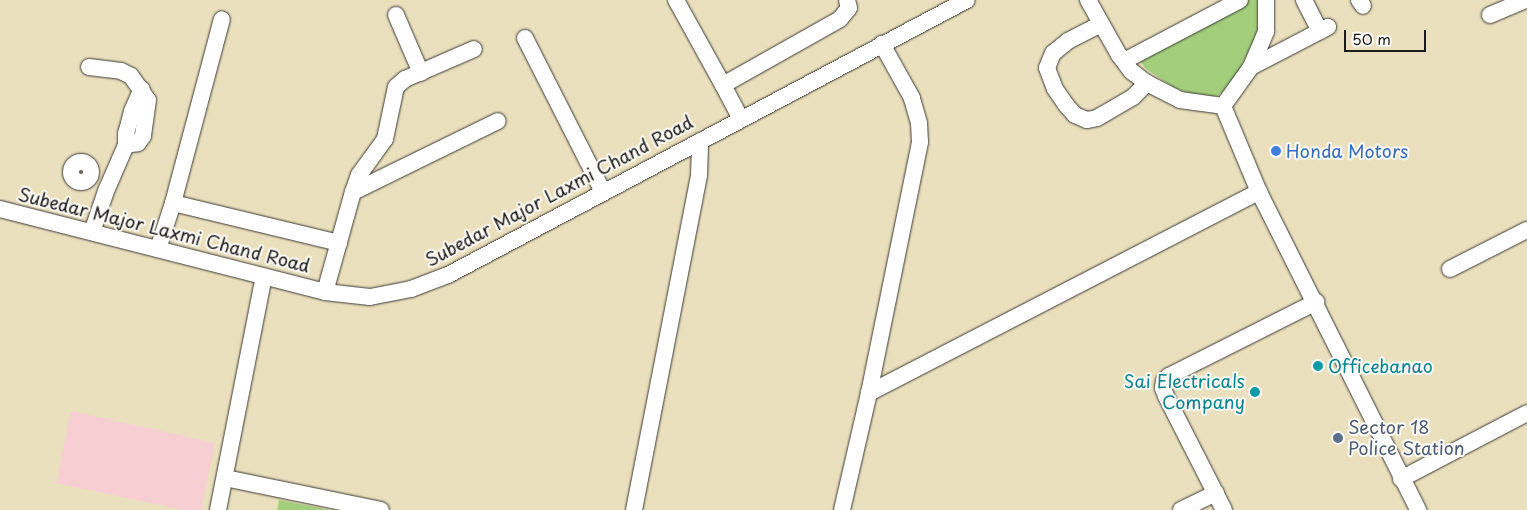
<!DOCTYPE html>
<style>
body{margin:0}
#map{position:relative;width:1527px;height:510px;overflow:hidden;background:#eae0be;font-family:"Playpen Sans",sans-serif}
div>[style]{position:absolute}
.built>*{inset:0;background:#f7cfd3}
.green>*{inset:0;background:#a3cf7c}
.roads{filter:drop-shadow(0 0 1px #3b3934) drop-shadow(0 0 1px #3b3934)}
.minor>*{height:16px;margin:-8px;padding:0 8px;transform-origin:8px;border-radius:8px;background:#fff}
.minor>.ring{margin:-8px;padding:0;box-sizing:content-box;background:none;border:16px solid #fff;border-radius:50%}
.dots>*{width:14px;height:14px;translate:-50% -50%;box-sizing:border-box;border:2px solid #fdfcf7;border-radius:50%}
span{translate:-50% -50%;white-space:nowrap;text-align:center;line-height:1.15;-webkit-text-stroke:4px #fdfcf7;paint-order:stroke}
.shop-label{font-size:18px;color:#366cbe}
.left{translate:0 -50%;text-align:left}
.street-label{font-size:18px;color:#1c1c1c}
.culture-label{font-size:18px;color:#0d838f}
.right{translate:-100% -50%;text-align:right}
.service-label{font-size:18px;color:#4e5e75}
.scale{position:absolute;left:1344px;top:30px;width:82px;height:22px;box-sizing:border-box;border:2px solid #1c1c1c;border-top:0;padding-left:6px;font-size:15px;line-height:18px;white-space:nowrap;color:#1c1c1c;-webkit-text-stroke:4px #fdfcf7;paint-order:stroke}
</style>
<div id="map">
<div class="built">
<div style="clip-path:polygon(71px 411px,215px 443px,201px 510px,184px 510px,56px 483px)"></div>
</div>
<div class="green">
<div style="clip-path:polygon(1248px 0,1259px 0,1261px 19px,1253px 43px,1231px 85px,1217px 96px,1198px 97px,1173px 87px,1146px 69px,1139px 60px)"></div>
<div style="clip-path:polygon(279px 500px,330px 510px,277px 510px)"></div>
</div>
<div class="roads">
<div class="minor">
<div style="left:676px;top:0;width:97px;rotate:61.1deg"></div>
<div style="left:1088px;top:0;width:63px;rotate:60.6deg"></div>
<div style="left:1119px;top:55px;width:20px;rotate:53deg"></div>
<div style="left:1131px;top:71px;width:20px;rotate:37deg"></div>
<div style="left:1147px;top:83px;width:37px;rotate:27deg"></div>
<div style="left:1180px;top:100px;width:43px;rotate:7.9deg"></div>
<div style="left:1223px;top:106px;width:48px;rotate:-54.3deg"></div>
<div style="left:1251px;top:67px;width:39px;rotate:-67deg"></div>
<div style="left:1266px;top:31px;width:31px;rotate:-90deg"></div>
<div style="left:1304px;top:0;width:35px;rotate:63deg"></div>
<div style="left:1359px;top:0;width:7px;rotate:56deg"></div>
<div style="left:396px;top:15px;width:63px;rotate:66.7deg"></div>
<div style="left:1490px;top:15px;width:39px;rotate:-23deg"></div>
<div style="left:1101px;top:24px;width:37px;rotate:153deg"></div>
<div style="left:1068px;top:41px;width:19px;rotate:141deg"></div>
<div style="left:1053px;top:53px;width:16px;rotate:112deg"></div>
<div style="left:1047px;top:68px;width:22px;rotate:69deg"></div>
<div style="left:1055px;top:89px;width:19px;rotate:55deg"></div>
<div style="left:1066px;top:105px;width:13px;rotate:48deg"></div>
<div style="left:1075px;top:115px;width:13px;rotate:23deg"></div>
<div style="left:1087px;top:120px;width:10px;rotate:-11deg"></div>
<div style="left:1097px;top:118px;width:42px;rotate:-30.3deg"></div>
<div style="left:1133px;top:97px;width:20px;rotate:-45deg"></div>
<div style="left:525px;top:38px;width:173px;rotate:63.1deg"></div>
<div style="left:1124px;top:61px;width:131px;rotate:-27.7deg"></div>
<div style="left:89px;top:67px;width:32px;rotate:7deg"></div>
<div style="left:121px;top:71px;width:11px;rotate:27deg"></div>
<div style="left:131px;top:76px;width:29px;rotate:55deg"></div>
<div style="left:148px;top:100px;width:36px;rotate:98deg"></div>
<div style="left:143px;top:136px;width:9px;rotate:126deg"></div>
<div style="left:138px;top:143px;width:12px;rotate:171deg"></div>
<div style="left:1251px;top:67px;width:87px;rotate:-27.5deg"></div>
<div style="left:1223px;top:106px;width:93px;rotate:67.3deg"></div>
<div style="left:1259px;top:192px;width:356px;rotate:63.4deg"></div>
<div style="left:741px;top:119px;width:38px;rotate:-118deg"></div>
<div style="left:723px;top:85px;width:134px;rotate:-29.4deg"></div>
<div style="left:840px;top:19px;width:14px;rotate:-51deg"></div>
<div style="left:849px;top:8px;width:8px;rotate:-104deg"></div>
<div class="ring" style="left:71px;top:162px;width:4px;height:4px"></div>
<div style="left:353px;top:192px;width:161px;rotate:-26.1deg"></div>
<div style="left:173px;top:203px;width:171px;rotate:13.5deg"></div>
<div style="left:0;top:209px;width:335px;rotate:14.3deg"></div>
<div style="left:325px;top:292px;width:45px;rotate:6.3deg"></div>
<div style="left:370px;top:297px;width:42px;rotate:-11deg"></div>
<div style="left:411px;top:289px;width:40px;rotate:-21deg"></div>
<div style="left:448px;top:275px;width:587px;rotate:-27.92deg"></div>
<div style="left:92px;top:232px;width:43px;rotate:-71.1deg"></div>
<div style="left:106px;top:191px;width:50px;rotate:-66.5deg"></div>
<div style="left:126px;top:145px;width:11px;rotate:-90deg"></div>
<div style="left:126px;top:134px;width:24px;rotate:-75deg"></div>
<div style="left:132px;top:111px;width:24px;rotate:-66deg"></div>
<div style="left:158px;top:249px;width:48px;rotate:-71.9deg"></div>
<div style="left:173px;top:203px;width:190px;rotate:-75.1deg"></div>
<div style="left:1450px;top:269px;width:86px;rotate:-26.9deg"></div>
<div style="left:325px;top:292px;width:104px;rotate:-74.4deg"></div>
<div style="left:353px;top:192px;width:18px;rotate:-71deg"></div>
<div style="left:359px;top:175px;width:44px;rotate:-54.2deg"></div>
<div style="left:385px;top:139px;width:53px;rotate:-78.1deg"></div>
<div style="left:396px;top:87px;width:12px;rotate:-42deg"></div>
<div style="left:405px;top:79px;width:75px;rotate:-23.5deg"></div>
<div style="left:869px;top:393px;width:439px;rotate:-27.3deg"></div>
<div style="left:225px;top:478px;width:159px;rotate:11.6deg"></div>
<div style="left:1401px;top:479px;width:142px;rotate:-27.6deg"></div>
<div style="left:218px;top:510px;width:238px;rotate:-78.9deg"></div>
<div style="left:634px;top:510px;width:341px;rotate:-79deg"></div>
<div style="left:699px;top:175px;width:34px;rotate:-88deg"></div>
<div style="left:842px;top:510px;width:120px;rotate:-77deg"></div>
<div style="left:869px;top:393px;width:256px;rotate:-78.5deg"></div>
<div style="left:920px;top:142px;width:19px;rotate:-93deg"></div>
<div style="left:919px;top:123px;width:26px;rotate:-106deg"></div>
<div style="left:912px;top:98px;width:62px;rotate:-119.1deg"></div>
<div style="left:1181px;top:510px;width:39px;rotate:-26deg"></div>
<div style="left:1224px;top:510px;width:128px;rotate:-117deg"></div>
<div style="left:1166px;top:396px;width:9px;rotate:-111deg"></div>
<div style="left:1163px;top:388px;width:7px;rotate:-82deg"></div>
<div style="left:1164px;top:381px;width:7px;rotate:-45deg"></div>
<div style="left:1169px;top:376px;width:165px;rotate:-26.7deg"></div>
</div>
</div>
<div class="dots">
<div style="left:1276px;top:151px;background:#3f7fe0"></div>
<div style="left:1318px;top:366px;background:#0f9aa8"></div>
<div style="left:1255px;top:392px;background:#0f9aa8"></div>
<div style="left:1338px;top:438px;background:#5c6f8a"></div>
</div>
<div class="shop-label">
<span class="left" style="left:1286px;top:151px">Honda Motors</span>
</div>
<div class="street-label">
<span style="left:559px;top:191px;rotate:-28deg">Subedar Major Laxmi Chand Road</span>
<span style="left:164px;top:230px;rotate:14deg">Subedar Major Laxmi Chand Road</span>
</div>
<div class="culture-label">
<span class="left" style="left:1328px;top:366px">Officebanao</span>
<span class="right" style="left:1245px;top:392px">Sai Electricals<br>Company</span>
</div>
<div class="service-label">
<span class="left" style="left:1348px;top:438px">Sector 18<br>Police Station</span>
</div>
<div class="scale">50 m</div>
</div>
